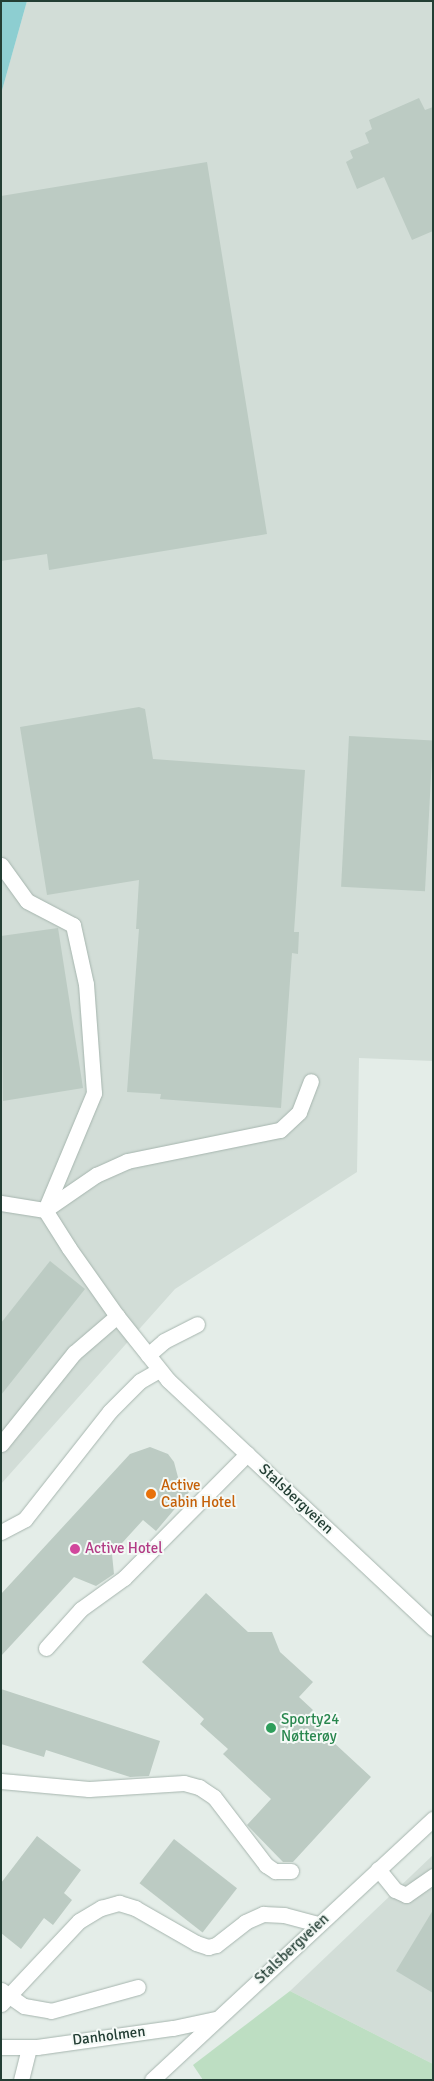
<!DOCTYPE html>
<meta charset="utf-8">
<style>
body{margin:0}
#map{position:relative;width:434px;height:2081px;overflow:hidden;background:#e4ede8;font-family:Signika,sans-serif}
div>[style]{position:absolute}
.built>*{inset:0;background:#d2ddd7}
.green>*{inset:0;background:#bddec2}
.water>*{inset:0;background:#8dced1}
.building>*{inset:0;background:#bccbc3;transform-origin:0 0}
.roads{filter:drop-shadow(0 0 1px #a6b5ae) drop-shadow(0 0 1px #a6b5ae)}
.lane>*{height:15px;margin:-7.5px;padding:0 7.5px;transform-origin:7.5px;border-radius:7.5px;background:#fff}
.street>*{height:15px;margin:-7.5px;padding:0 7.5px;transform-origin:7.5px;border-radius:7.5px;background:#fff}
.dots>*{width:14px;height:14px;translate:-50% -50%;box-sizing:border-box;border:2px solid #f4f9f6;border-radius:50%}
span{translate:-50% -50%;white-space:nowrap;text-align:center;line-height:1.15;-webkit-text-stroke:4px #f4f9f6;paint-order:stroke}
.food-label{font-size:15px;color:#c56008}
.left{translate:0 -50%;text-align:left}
.street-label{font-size:15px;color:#233e34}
.hotel-label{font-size:15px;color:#b23c85}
.leisure-label{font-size:15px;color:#27864d}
.frame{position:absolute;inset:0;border:2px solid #233e34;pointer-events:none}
</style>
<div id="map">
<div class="built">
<div style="clip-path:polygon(27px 1px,433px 1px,433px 1061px,359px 1058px,357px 1172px,175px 1289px,1px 1484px,1px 94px)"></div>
<div style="clip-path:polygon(433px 1855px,433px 2064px,290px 1991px)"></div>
</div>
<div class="green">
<div style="clip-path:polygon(290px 1991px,433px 2064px,433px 2080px,203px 2080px,193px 2065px)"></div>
</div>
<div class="water">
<div style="clip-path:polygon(1px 1px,27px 1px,1px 94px)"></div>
</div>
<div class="building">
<div style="clip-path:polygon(419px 98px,425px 110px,433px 107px,433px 231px,412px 240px,384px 177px,357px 189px,346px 162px,353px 158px,350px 151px,369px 143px,365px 133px,372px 129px,369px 120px)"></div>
<div style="clip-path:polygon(207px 162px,267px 534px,49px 570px,47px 554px,1px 561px,1px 196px)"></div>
<div style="clip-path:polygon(139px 707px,145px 709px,153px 759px,305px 770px,294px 932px,299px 932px,298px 954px,292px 953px,281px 1108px,160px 1099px,161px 1094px,127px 1092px,139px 929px,136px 929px,139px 880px,47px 895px,20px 727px)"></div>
<div style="left:349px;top:736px;width:84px;height:151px;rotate:3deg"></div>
<div style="clip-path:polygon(58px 928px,83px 1088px,3px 1101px,1px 936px)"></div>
<div style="clip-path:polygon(50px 1261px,85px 1289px,1px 1395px,1px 1323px)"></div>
<div style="clip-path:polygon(150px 1447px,168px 1454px,174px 1462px,179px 1481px,195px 1485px,156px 1531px,143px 1520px,112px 1554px,114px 1574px,96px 1586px,74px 1577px,1px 1656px,1px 1594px,130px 1454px)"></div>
<div style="clip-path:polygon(206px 1593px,248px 1632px,272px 1632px,280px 1652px,313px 1682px,299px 1697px,313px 1710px,306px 1717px,371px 1777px,293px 1862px,283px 1862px,247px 1825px,271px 1799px,223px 1754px,228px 1749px,200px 1724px,204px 1719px,142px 1662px)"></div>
<div style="clip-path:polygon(1px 1689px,160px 1741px,149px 1776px,130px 1777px,46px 1750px,44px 1757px,1px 1744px)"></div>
<div style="clip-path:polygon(37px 1836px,81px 1870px,64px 1893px,72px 1900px,53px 1925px,44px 1918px,21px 1949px,1px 1933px,1px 1883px)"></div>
<div style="left:174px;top:1839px;width:80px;height:56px;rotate:38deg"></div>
<div style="clip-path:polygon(433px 1910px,433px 1993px,396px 1971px)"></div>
</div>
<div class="roads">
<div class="lane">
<div style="left:1px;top:865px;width:44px;rotate:54.2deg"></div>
<div style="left:27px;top:901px;width:52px;rotate:27.6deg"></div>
<div style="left:73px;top:925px;width:60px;rotate:77.6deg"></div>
<div style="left:86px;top:984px;width:109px;rotate:85.8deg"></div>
<div style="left:94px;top:1093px;width:127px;rotate:112.7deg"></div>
<div style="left:45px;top:1210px;width:62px;rotate:-34.5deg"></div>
<div style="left:96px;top:1175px;width:34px;rotate:-24deg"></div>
<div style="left:127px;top:1161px;width:156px;rotate:-11.5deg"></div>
<div style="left:280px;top:1130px;width:26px;rotate:-43deg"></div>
<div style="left:299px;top:1112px;width:33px;rotate:-69deg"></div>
<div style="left:1px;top:1203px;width:45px;rotate:9deg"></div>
<div style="left:45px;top:1210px;width:45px;rotate:57.7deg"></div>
<div style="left:148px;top:1355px;width:21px;rotate:-41deg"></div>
<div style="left:164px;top:1341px;width:37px;rotate:-27deg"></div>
<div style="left:1px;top:1444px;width:117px;rotate:-51.3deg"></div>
<div style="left:74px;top:1353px;width:57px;rotate:-40.7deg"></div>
<div style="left:46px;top:1648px;width:52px;rotate:-48.1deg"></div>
<div style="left:81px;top:1609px;width:53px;rotate:-35.8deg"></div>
<div style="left:124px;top:1578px;width:175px;rotate:-45.2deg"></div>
<div style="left:89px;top:1789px;width:95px;rotate:-3.6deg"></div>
<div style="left:184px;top:1783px;width:16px;rotate:15deg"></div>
<div style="left:199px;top:1787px;width:18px;rotate:34deg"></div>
<div style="left:214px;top:1797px;width:86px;rotate:52.6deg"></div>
<div style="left:266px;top:1865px;width:11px;rotate:34deg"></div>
<div style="left:275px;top:1871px;width:16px"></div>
<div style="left:378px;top:1869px;width:27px;rotate:51deg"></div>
<div style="left:395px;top:1890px;width:12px;rotate:24deg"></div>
<div style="left:406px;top:1895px;width:33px;rotate:-35deg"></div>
<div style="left:1px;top:1990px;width:28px;rotate:35deg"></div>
<div style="left:24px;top:2006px;width:27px;rotate:10deg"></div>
<div style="left:51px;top:2011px;width:90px;rotate:-15.4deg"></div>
<div style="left:1px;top:2004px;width:114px;rotate:-46.8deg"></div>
<div style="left:79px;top:1921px;width:26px;rotate:-31deg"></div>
<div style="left:101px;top:1908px;width:19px;rotate:-16deg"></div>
<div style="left:119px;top:1903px;width:17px;rotate:17deg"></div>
<div style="left:135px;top:1908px;width:70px;rotate:29.8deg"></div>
<div style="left:196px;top:1943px;width:13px;rotate:18deg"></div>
<div style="left:208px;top:1947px;width:8px;rotate:-14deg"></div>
<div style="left:216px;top:1945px;width:37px;rotate:-38deg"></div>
<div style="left:245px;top:1922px;width:20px;rotate:-24deg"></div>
<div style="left:263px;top:1914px;width:21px;rotate:3deg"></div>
<div style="left:284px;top:1915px;width:35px;rotate:15deg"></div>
<div style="left:21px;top:2080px;width:34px;rotate:-76deg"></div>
</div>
<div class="street">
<div style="left:69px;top:1248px;width:83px;rotate:54.8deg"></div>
<div style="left:117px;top:1316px;width:82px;rotate:51.4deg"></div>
<div style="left:168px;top:1380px;width:363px;rotate:43.1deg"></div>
<div style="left:1px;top:1532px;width:27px;rotate:-28deg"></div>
<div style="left:25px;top:1519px;width:137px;rotate:-51.8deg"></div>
<div style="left:110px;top:1411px;width:42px;rotate:-45deg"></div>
<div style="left:140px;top:1381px;width:22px;rotate:-30deg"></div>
<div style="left:1px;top:1781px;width:88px;rotate:5.2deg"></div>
<div style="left:1px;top:2047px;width:36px"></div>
<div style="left:37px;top:2047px;width:137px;rotate:-8deg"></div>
<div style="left:173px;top:2028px;width:43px;rotate:-12.1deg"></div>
<div style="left:152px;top:2080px;width:384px;rotate:-42.9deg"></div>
</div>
</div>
<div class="dots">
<div style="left:151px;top:1494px;background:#e8710a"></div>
<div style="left:75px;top:1549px;background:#d1479c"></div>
<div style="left:271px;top:1728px;background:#2e9e5b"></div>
</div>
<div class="food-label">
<span class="left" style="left:161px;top:1494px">Active<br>Cabin Hotel</span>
</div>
<div class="street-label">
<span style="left:296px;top:1499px;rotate:43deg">Stalsbergveien</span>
<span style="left:292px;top:1949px;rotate:-43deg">Stalsbergveien</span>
<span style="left:109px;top:2036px;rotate:-7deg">Danholmen</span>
</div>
<div class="hotel-label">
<span class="left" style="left:85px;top:1549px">Active Hotel</span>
</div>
<div class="leisure-label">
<span class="left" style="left:281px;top:1728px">Sporty24<br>Nøtterøy</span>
</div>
<div class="frame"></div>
</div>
